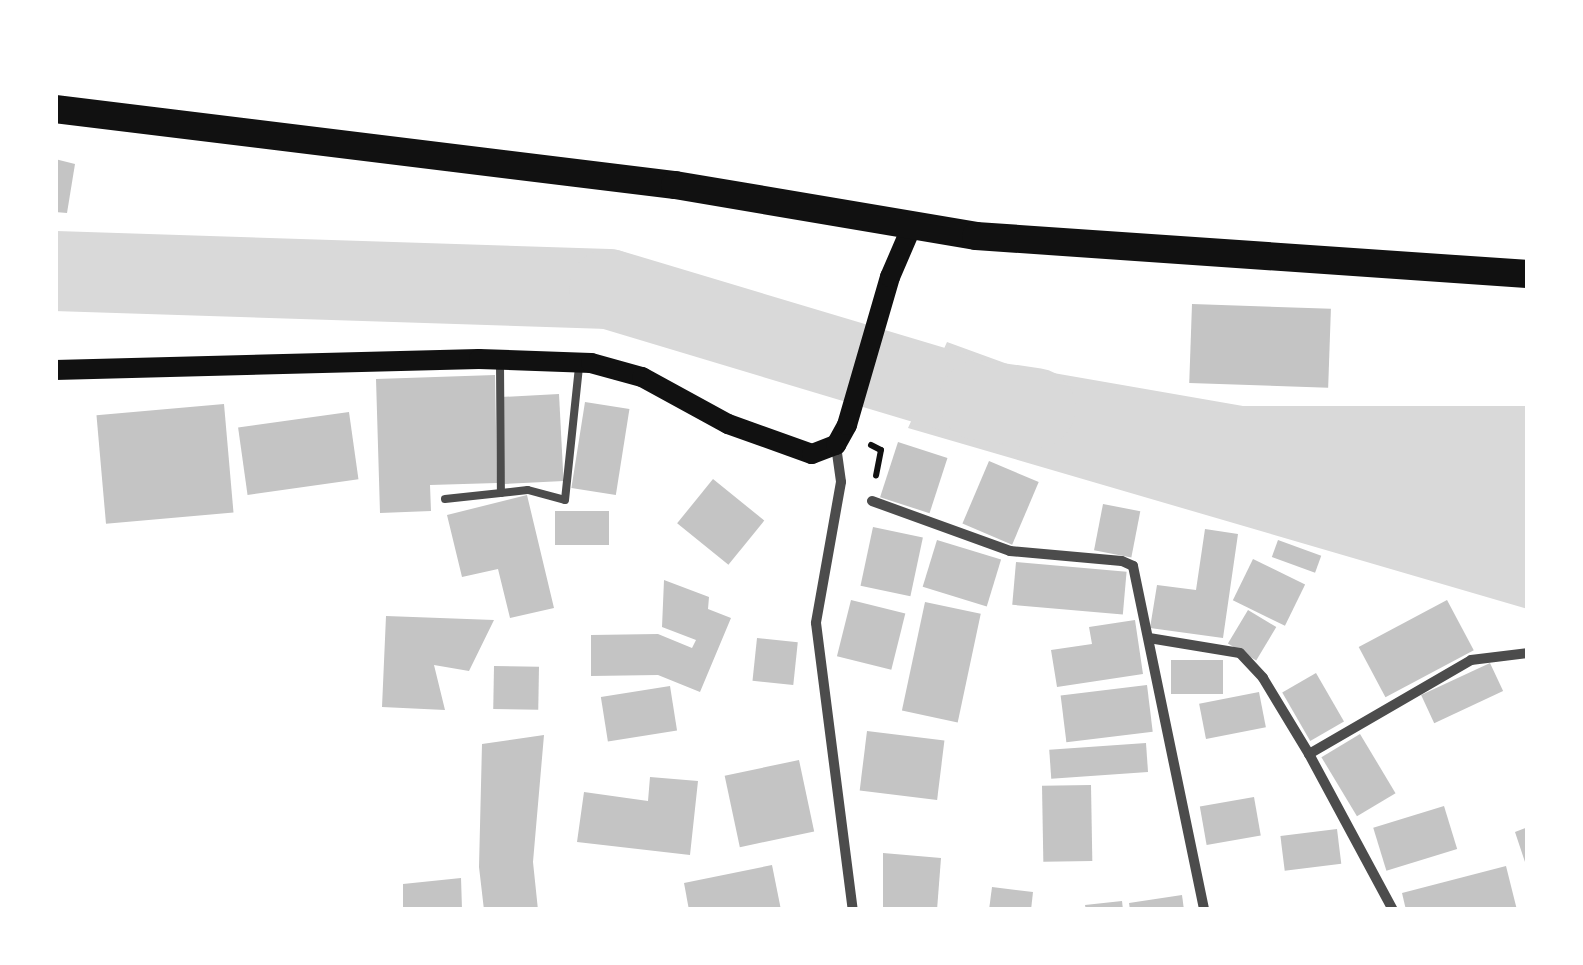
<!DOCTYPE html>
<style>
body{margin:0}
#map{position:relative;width:1583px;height:965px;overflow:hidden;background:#fff;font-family:"Golos Text",sans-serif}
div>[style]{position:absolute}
.water>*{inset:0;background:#d9d9d9}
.river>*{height:80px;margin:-40px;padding:0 40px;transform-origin:40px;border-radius:40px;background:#d9d9d9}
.building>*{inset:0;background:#c4c4c4;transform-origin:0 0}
.path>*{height:6px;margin:-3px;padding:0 3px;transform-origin:3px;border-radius:3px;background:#111}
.service>*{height:8px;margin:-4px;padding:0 4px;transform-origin:4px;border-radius:4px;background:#4c4c4c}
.minor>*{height:10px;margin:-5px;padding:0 5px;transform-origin:5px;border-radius:5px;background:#4c4c4c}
.secondary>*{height:20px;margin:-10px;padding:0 10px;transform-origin:10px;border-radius:10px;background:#111}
.trunk>*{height:28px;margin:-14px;padding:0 14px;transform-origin:14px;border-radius:14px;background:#111}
span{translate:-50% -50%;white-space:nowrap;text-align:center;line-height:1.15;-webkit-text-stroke:10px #fff;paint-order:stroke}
.frame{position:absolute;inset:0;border:58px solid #fff;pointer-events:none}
</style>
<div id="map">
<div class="water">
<div style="clip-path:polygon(947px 342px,1013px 366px,1243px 406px,1528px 406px,1528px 609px,908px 428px)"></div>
</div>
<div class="river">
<div style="left:55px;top:271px;width:554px;rotate:1.86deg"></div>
<div style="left:609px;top:289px;width:386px;rotate:16.7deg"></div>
<div style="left:979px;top:400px;width:57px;rotate:8.1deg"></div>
</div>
<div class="building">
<div style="clip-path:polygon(55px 159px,75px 164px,67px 213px,55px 212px)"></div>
<div style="left:1192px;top:304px;width:139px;height:79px;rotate:2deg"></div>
<div style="clip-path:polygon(495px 375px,497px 483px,430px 485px,431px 511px,380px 513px,376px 379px)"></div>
<div style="left:559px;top:394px;width:87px;height:59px;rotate:87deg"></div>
<div style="left:585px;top:402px;width:45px;height:87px;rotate:9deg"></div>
<div style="left:224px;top:404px;width:109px;height:128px;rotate:85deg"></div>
<div style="left:349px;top:412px;width:68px;height:112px;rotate:82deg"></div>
<div style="left:898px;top:442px;width:52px;height:58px;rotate:18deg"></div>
<div style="left:989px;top:461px;width:54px;height:68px;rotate:23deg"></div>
<div style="left:713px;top:479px;width:66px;height:57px;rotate:39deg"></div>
<div style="clip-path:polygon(527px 495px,554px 608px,510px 618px,498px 569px,462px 577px,447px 515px)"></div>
<div style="left:1103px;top:504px;width:38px;height:47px;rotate:11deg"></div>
<div style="left:609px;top:511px;width:34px;height:54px;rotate:90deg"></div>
<div style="left:873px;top:527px;width:51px;height:60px;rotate:12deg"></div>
<div style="clip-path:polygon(1205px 529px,1238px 534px,1223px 638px,1150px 628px,1157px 585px,1196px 590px)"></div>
<div style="left:937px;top:540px;width:67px;height:49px;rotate:17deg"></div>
<div style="left:1278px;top:540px;width:46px;height:18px;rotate:20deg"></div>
<div style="left:1253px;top:559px;width:58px;height:46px;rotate:26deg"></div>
<div style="left:1016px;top:562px;width:111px;height:43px;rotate:5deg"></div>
<div style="clip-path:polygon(664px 580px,709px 597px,708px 609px,731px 618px,700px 692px,658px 675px,591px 676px,591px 635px,658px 634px,692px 648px,696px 640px,662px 627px)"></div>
<div style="left:851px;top:600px;width:56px;height:58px;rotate:14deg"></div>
<div style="left:1447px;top:600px;width:57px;height:100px;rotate:62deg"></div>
<div style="left:925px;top:602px;width:57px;height:111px;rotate:12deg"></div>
<div style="left:1248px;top:610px;width:33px;height:39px;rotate:31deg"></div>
<div style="clip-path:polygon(386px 616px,494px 620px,469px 671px,434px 665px,445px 710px,382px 707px)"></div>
<div style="clip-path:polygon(1135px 620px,1143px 674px,1057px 687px,1051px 650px,1092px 644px,1089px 627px)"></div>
<div style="left:757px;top:638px;width:41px;height:43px;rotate:6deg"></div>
<div style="left:1223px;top:660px;width:34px;height:52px;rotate:90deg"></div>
<div style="left:1490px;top:663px;width:31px;height:76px;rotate:65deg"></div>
<div style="left:494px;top:666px;width:45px;height:43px;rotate:1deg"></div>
<div style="left:1316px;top:673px;width:56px;height:39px;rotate:60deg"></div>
<div style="left:1147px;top:685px;width:47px;height:87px;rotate:83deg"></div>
<div style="left:670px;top:686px;width:45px;height:70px;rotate:81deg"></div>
<div style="left:1259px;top:692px;width:36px;height:61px;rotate:79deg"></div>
<div style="left:867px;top:731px;width:78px;height:60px;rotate:7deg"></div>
<div style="left:1360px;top:734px;width:69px;height:45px;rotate:59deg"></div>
<div style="clip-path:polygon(544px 735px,533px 862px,538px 910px,484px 910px,479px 867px,482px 744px)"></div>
<div style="left:1146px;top:743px;width:29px;height:97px;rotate:86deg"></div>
<div style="left:799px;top:760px;width:73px;height:76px;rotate:78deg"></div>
<div style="clip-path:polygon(650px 777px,698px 781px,690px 855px,577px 842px,584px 792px,648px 801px)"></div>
<div style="left:1091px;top:785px;width:76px;height:49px;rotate:89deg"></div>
<div style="left:1254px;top:797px;width:39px;height:55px;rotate:80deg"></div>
<div style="left:1444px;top:806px;width:45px;height:74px;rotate:73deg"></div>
<div style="clip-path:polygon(1528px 827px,1528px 868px,1527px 868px,1515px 832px)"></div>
<div style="left:1337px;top:829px;width:35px;height:57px;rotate:83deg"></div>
<div style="clip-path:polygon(883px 853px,941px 858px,937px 910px,883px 910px)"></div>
<div style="clip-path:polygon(772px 865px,781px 910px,689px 910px,684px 883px)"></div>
<div style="clip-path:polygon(1506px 866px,1517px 910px,1406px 910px,1402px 893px)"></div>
<div style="clip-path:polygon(461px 878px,462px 910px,403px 910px,403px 884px)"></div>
<div style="clip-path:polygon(992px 887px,1033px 892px,1031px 910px,989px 910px)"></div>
<div style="clip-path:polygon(1182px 895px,1184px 910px,1130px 910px,1129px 903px)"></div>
<div style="clip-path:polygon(1122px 901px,1123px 910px,1086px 910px,1085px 905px)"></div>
</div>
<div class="path">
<div style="left:871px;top:445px;width:11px;rotate:27deg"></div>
<div style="left:881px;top:450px;width:26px;rotate:101deg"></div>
</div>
<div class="service">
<div style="left:500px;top:363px;width:130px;rotate:89.6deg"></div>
<div style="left:445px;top:499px;width:83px;rotate:-6.2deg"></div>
<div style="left:528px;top:490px;width:38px;rotate:15deg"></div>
<div style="left:565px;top:500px;width:135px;rotate:-84deg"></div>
</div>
<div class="minor">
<div style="left:836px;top:446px;width:36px;rotate:82deg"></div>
<div style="left:841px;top:482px;width:143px;rotate:100.1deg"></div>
<div style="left:816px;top:623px;width:289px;rotate:82.7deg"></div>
<div style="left:872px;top:501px;width:147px;rotate:19.9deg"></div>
<div style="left:1010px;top:551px;width:112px;rotate:5.1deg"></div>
<div style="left:1122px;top:561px;width:12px;rotate:24deg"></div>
<div style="left:1133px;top:566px;width:351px;rotate:78.3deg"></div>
<div style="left:1149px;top:638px;width:92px;rotate:9.4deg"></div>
<div style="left:1240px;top:653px;width:34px;rotate:47deg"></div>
<div style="left:1263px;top:678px;width:89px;rotate:58.8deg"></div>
<div style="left:1393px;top:910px;width:177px;rotate:-118.3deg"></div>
<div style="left:1309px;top:754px;width:187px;rotate:-30.1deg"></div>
<div style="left:1471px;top:660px;width:57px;rotate:-7deg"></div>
</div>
<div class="secondary">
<div style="left:55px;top:370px;width:424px;rotate:-1.5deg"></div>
<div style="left:479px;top:359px;width:112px;rotate:2deg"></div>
<div style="left:591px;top:363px;width:53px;rotate:15.4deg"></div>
<div style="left:642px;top:377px;width:98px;rotate:28.7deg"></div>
<div style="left:728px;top:424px;width:89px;rotate:19.7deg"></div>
<div style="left:812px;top:454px;width:26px;rotate:-21deg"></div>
<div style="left:836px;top:445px;width:23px;rotate:-61deg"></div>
<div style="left:847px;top:425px;width:154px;rotate:-73.8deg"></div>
<div style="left:890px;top:277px;width:56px;rotate:-66.7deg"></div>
</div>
<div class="trunk">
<div style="left:55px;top:109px;width:625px;rotate:6.99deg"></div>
<div style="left:675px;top:185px;width:305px;rotate:9.6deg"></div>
<div style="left:976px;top:236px;width:553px;rotate:3.94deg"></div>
</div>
<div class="frame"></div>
</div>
